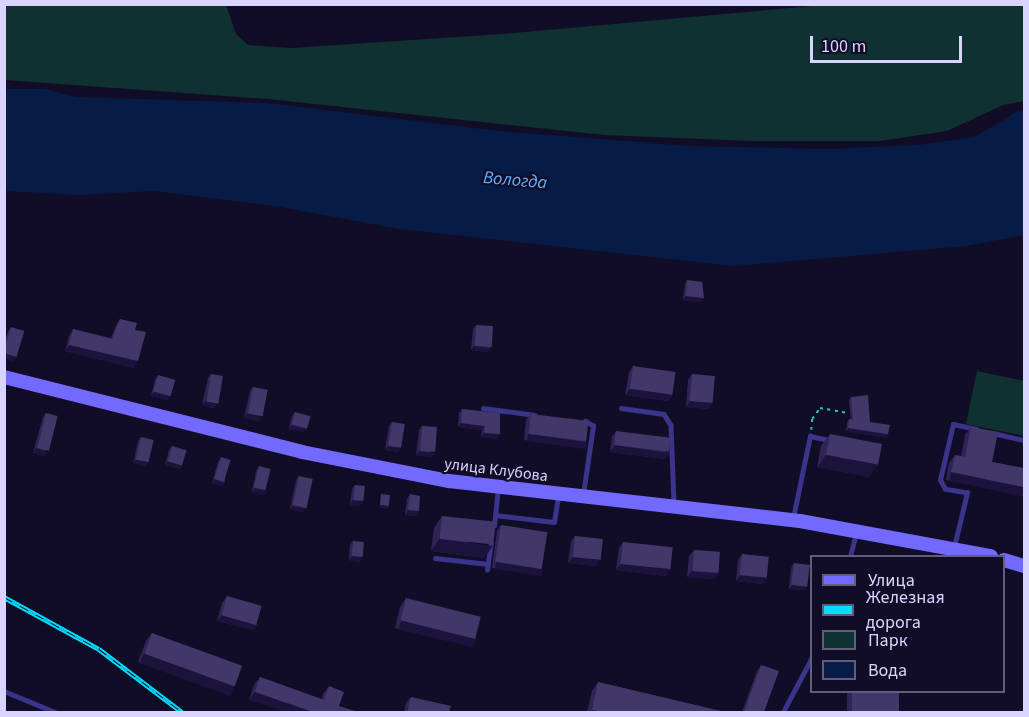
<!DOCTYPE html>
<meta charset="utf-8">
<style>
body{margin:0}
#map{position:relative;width:1029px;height:717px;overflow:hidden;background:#120d27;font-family:"Source Sans 3",sans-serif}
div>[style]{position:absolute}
.green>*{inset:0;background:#0f3131}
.water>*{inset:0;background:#061c47}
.path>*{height:1.5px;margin-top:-0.75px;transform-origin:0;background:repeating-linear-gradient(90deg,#24c2bd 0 3px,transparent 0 7.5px)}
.lane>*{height:4.5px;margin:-2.25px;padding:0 2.25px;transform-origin:2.25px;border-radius:2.25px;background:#3a348a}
.secondary>*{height:14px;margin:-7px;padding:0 7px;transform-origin:7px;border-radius:7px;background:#726aff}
.rail>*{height:5px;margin-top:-2.5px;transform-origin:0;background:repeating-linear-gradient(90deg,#120d27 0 9px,#00ddfe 0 18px);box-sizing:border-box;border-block:2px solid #00ddfe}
.wall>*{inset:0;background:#302457;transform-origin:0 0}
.shaded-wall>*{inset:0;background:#1c133c;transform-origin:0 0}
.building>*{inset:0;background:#423769;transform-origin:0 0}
span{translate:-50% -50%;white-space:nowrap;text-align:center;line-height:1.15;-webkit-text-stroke:4.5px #120d27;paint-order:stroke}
.street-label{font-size:16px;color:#d9d3ff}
.water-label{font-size:18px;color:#61b1ff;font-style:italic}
.frame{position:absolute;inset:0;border:6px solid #d9d3ff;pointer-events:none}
.legend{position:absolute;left:810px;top:555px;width:195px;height:138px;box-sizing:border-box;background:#120d27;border:2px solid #625c7d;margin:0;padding:8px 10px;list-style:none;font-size:18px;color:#d9d3ff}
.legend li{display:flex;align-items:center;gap:12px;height:30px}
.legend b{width:30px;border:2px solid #625c7d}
.scale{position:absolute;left:810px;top:36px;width:152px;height:27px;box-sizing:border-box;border:3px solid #d9d3ff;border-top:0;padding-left:8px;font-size:18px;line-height:21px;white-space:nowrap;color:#d9d3ff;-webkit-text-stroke:4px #120d27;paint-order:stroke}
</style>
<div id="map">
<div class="green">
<div style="clip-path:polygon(5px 4px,226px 5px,236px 34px,248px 45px,291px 48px,503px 34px,824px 5px,1024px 5px,1024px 101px,1003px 105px,947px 131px,880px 141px,752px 141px,604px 135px,268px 99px,5px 80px)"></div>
<div style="clip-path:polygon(977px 371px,1024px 381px,1024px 436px,966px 424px)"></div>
</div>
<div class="water">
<div style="clip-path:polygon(5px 89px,45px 89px,76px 97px,267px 103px,499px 131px,689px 146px,828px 149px,918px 145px,975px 137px,1018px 111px,1024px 112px,1024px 235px,966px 246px,734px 266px,399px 229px,281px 207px,154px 191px,79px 195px,5px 191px)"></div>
</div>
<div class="path">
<div style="left:811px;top:430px;width:11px;rotate:-85deg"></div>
<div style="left:812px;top:419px;width:14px;rotate:-54deg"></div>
<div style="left:820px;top:408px;width:27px;rotate:10deg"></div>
</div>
<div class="lane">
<div style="left:483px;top:408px;width:52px;rotate:7.7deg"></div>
<div style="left:621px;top:408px;width:43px;rotate:7.9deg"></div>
<div style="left:664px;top:414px;width:13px;rotate:58deg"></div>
<div style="left:671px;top:425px;width:79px;rotate:87.8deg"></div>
<div style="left:993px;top:433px;width:32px;rotate:13deg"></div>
<div style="left:583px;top:494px;width:69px;rotate:-81.6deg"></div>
<div style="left:593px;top:426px;width:9px;rotate:-148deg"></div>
<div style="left:495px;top:515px;width:59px;rotate:6.8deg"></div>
<div style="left:554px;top:522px;width:25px;rotate:-81deg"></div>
<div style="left:793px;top:518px;width:84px;rotate:-78.3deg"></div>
<div style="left:810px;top:436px;width:19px;rotate:12deg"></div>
<div style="left:494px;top:526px;width:36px;rotate:-84deg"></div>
<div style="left:954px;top:547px;width:56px;rotate:-76.5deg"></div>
<div style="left:967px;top:493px;width:22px;rotate:-170deg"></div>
<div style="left:945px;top:489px;width:10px;rotate:-119deg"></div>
<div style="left:940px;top:480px;width:57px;rotate:-76.9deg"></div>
<div style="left:953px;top:424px;width:24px;rotate:12deg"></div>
<div style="left:850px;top:556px;width:24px;rotate:-75deg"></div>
<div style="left:435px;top:558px;width:53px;rotate:6.5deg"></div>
<div style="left:487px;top:570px;width:27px;rotate:-82deg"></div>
<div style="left:4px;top:691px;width:55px;rotate:22.4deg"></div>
<div style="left:783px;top:712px;width:62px;rotate:-62.2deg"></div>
</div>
<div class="secondary">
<div style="left:4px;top:377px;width:307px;rotate:14.1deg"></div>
<div style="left:302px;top:452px;width:150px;rotate:11.2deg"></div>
<div style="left:449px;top:481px;width:353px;rotate:6.5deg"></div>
<div style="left:800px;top:521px;width:194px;rotate:10.4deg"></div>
<div style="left:1004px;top:560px;width:21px;rotate:17deg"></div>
</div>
<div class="rail">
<div style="left:4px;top:597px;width:108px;rotate:28.7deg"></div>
<div style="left:99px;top:649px;width:104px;rotate:37.2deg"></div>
</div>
<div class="wall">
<div style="clip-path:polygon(687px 280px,704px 298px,701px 302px,683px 300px,685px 284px)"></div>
<div style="clip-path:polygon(120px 319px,135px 330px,134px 368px,65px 351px,69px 336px,73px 329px,111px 338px,116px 325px)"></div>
<div style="clip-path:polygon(476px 325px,491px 348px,488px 352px,471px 350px,473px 329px)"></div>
<div style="clip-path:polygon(11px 327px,14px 361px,4px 358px,4px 344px,8px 332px)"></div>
<div style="clip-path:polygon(633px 366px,673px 394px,668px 401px,625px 395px,629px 372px)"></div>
<div style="clip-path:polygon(211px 374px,217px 403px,214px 408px,202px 405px,208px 378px)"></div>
<div style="clip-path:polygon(692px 374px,709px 409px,686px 407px,688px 380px)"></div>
<div style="clip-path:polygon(158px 375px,168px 400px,151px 396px,155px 380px)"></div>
<div style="clip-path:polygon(253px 387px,259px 421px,244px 418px,250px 391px)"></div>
<div style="clip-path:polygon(851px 397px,870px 422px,888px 434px,886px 437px,846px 431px,847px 422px,849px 419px,851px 420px,849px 400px)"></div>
<div style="clip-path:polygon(462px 409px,500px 434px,497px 439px,481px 437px,482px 430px,458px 427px,459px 413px)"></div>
<div style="clip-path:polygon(295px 412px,304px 432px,289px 429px,292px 416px)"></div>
<div style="clip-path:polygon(46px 413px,45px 456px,33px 453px,43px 417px)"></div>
<div style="clip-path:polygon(531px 414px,587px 442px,582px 448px,524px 440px,526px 420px)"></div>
<div style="clip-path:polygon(392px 422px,398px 452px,385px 450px,389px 426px)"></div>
<div style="clip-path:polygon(422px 426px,432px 457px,416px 455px,419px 430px)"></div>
<div style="clip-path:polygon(971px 427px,992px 462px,1024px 468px,1024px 496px,946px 480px,949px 463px,955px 455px,961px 456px,965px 435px)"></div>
<div style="clip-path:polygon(616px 431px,669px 453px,665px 459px,610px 452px,612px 437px)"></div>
<div style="clip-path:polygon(830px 434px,869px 477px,817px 467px,821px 446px)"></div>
<div style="clip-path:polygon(141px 437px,146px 466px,133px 463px,138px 441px)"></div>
<div style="clip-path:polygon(172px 446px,180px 469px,165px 465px,169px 450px)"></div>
<div style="clip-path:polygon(221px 457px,225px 482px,222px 486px,212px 483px,218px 462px)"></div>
<div style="clip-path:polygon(259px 466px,264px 495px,252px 492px,256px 471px)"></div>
<div style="clip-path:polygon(299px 476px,303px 512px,290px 509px,296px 480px)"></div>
<div style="clip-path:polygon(355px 485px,360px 506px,350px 505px,352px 489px)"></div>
<div style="clip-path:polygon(410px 494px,416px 516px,405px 515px,407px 499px)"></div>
<div style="clip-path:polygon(442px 516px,484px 558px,431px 551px,434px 528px)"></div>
<div style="clip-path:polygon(501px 525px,542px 569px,538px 575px,492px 568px,497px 531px)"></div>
<div style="clip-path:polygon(575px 536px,596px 566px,568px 563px,571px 542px)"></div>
<div style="clip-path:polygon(353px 541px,362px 557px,359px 562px,349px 560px,350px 545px)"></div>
<div style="clip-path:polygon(623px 542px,671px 569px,666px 576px,616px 570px,619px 548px)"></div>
<div style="clip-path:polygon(694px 550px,718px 573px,714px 579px,687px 577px,689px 556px)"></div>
<div style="clip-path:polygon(742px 554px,763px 584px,736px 581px,738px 560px)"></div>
<div style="clip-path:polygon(794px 563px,804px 590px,789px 589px,791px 568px)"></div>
<div style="clip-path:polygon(227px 596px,253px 630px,217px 621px,222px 603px)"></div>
<div style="clip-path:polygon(406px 598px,476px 638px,470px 646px,395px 628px,400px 607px)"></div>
<div style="clip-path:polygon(152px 633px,234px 685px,229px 694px,138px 662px,146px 641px)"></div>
<div style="clip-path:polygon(761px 665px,764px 712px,742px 712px,757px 671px)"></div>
<div style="clip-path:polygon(260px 677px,322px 699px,323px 694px,329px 686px,339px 706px,249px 700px,254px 685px)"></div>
<div style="clip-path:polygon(598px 682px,725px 712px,587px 712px,592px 691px)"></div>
<div style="left:847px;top:692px;width:52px;height:20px"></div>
<div style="clip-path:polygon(411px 697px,449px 712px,404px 712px,406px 703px)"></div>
</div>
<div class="shaded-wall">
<div style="clip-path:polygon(686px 296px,704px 298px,701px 302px,683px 300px)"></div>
<div style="clip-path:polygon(69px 345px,138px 361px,134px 368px,65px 351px)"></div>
<div style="clip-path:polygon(474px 346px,491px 348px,488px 352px,471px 350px)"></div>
<div style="clip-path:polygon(4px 353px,17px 357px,14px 361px,4px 358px)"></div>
<div style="clip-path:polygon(630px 389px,673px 394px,668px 401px,625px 395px)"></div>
<div style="clip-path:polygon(154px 392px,171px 396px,168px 400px,151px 396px)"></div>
<div style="clip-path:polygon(205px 401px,217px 403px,214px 408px,202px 405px)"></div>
<div style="clip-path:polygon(690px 401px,713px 403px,709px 409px,686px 407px)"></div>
<div style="clip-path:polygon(247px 413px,262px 417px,259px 421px,244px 418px)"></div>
<div style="clip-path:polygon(461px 423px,485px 426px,482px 430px,458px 427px)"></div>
<div style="clip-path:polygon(292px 425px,307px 428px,304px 432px,289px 429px)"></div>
<div style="left:848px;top:428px;width:40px;height:4px;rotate:9deg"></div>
<div style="clip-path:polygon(484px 433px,500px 434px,497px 439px,481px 437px)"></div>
<div style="left:528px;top:434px;width:60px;height:7px;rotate:8deg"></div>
<div style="clip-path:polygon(615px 445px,669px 453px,665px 459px,610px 452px)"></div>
<div style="clip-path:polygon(388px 446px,401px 448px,398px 452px,385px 450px)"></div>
<div style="clip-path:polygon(36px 448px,48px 452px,45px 456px,33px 453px)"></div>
<div style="clip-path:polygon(419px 451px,435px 453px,432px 457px,416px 455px)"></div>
<div style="clip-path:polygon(826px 455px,878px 465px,869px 477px,817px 467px)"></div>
<div style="clip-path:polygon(136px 459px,148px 462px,146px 466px,133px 463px)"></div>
<div style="clip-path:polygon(168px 461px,183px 465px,180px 469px,165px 465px)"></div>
<div style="left:951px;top:472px;width:75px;height:9px;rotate:12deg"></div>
<div style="clip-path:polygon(215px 479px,225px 482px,222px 486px,212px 483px)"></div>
<div style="clip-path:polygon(255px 488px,267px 490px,264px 495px,252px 492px)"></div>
<div style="clip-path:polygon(353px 500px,363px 502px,360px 506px,350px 505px)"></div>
<div style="clip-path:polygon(293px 505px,306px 508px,303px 512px,290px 509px)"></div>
<div style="clip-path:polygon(380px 505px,389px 506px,388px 508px,379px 508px)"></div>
<div style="clip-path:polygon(408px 510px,419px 511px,416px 516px,405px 515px)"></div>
<div style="clip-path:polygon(439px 539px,493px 546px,484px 558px,431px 551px)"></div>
<div style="clip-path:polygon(352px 556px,362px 557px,359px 562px,349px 560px)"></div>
<div style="clip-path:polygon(573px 557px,600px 560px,596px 566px,568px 563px)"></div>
<div style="left:496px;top:562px;width:47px;height:7px;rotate:9deg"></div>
<div style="clip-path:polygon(621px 564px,671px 569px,666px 576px,616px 570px)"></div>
<div style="clip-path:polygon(692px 571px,718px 573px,714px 579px,687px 577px)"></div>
<div style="clip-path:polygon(740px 575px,767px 578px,763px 584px,736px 581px)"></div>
<div style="clip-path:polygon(792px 585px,807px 586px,804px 590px,789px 589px)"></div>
<div style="clip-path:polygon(222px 615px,258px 624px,253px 630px,217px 621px)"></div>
<div style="left:401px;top:620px;width:77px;height:10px;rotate:13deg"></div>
<div style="left:144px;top:653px;width:96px;height:11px;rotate:20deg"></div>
<div style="clip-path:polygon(255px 692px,313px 712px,286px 712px,249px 700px)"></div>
<div style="clip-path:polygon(592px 710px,603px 712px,590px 712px)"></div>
</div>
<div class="building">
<div style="clip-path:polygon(687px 280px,702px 282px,704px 298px,686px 296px)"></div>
<div style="clip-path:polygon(120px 319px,137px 323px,135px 330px,146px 332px,138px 361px,69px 345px,73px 329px,112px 339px)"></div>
<div style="left:476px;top:325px;width:17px;height:21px;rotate:3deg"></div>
<div style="left:11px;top:327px;width:14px;height:27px;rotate:17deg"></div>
<div style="left:633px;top:366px;width:43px;height:23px;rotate:8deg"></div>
<div style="left:211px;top:374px;width:12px;height:28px;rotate:9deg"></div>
<div style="left:692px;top:374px;width:23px;height:27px;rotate:5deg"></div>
<div style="left:158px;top:375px;width:18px;height:17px;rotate:16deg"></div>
<div style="left:253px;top:387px;width:15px;height:27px;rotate:11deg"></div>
<div style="clip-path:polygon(868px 395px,870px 422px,890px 425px,888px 434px,848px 428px,849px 419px,853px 420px,851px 397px)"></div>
<div style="clip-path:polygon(462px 409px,500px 413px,500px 434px,484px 433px,485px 426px,461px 423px)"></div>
<div style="left:295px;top:412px;width:16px;height:13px;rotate:15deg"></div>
<div style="left:46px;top:413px;width:12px;height:36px;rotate:14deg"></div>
<div style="left:531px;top:414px;width:58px;height:20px;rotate:7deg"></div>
<div style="left:392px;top:422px;width:13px;height:24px;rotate:9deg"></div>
<div style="left:422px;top:426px;width:15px;height:25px;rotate:4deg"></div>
<div style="clip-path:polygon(971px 427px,998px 432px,992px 462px,1024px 468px,1024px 487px,951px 472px,955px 455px,965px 457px)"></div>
<div style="left:616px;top:431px;width:55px;height:14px;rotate:7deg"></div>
<div style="left:830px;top:434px;width:53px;height:21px;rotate:11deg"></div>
<div style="left:141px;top:437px;width:13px;height:23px;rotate:13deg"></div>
<div style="left:172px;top:446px;width:15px;height:16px;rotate:16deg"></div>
<div style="left:221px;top:457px;width:10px;height:23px;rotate:17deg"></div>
<div style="left:259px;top:466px;width:12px;height:22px;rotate:14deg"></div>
<div style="left:299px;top:476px;width:14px;height:30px;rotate:12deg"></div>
<div style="left:355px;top:485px;width:10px;height:15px;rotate:6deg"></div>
<div style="left:381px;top:494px;width:9px;height:11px;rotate:6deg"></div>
<div style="clip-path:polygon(410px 494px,420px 496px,419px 511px,408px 510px)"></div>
<div style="left:442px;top:516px;width:54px;height:23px;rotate:6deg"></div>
<div style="left:501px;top:525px;width:47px;height:37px;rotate:9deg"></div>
<div style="left:575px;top:536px;width:28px;height:21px;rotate:6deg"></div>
<div style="left:353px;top:541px;width:11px;height:15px;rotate:5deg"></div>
<div style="left:623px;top:542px;width:50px;height:22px;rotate:6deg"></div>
<div style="left:694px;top:550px;width:26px;height:21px;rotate:4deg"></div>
<div style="left:742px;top:554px;width:27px;height:21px;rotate:6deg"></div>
<div style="left:794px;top:563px;width:16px;height:22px;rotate:7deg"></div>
<div style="left:227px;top:596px;width:36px;height:20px;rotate:16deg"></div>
<div style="left:406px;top:598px;width:77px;height:23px;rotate:14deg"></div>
<div style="left:152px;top:633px;width:96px;height:22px;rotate:20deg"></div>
<div style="clip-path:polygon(761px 665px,779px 671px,764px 712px,744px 712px)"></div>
<div style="clip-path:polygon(260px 677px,324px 700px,329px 686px,344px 692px,339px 706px,358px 712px,313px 712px,255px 692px)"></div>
<div style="clip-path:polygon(598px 682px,725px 712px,603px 712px,592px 710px)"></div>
<div style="left:852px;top:692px;width:47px;height:20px"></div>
<div style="clip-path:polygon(411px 697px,451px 706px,449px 712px,407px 712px)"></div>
</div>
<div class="street-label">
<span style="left:496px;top:470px;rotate:7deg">улица Клубова</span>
</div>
<div class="water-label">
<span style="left:515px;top:181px;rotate:5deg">Вологда</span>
</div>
<div class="frame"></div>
<ul class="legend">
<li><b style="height:8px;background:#726aff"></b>Улица</li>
<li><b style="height:8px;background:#00ddfe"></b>Железная дорога</li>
<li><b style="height:16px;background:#0f3131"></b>Парк</li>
<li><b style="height:16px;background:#061c47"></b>Вода</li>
</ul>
<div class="scale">100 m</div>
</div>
